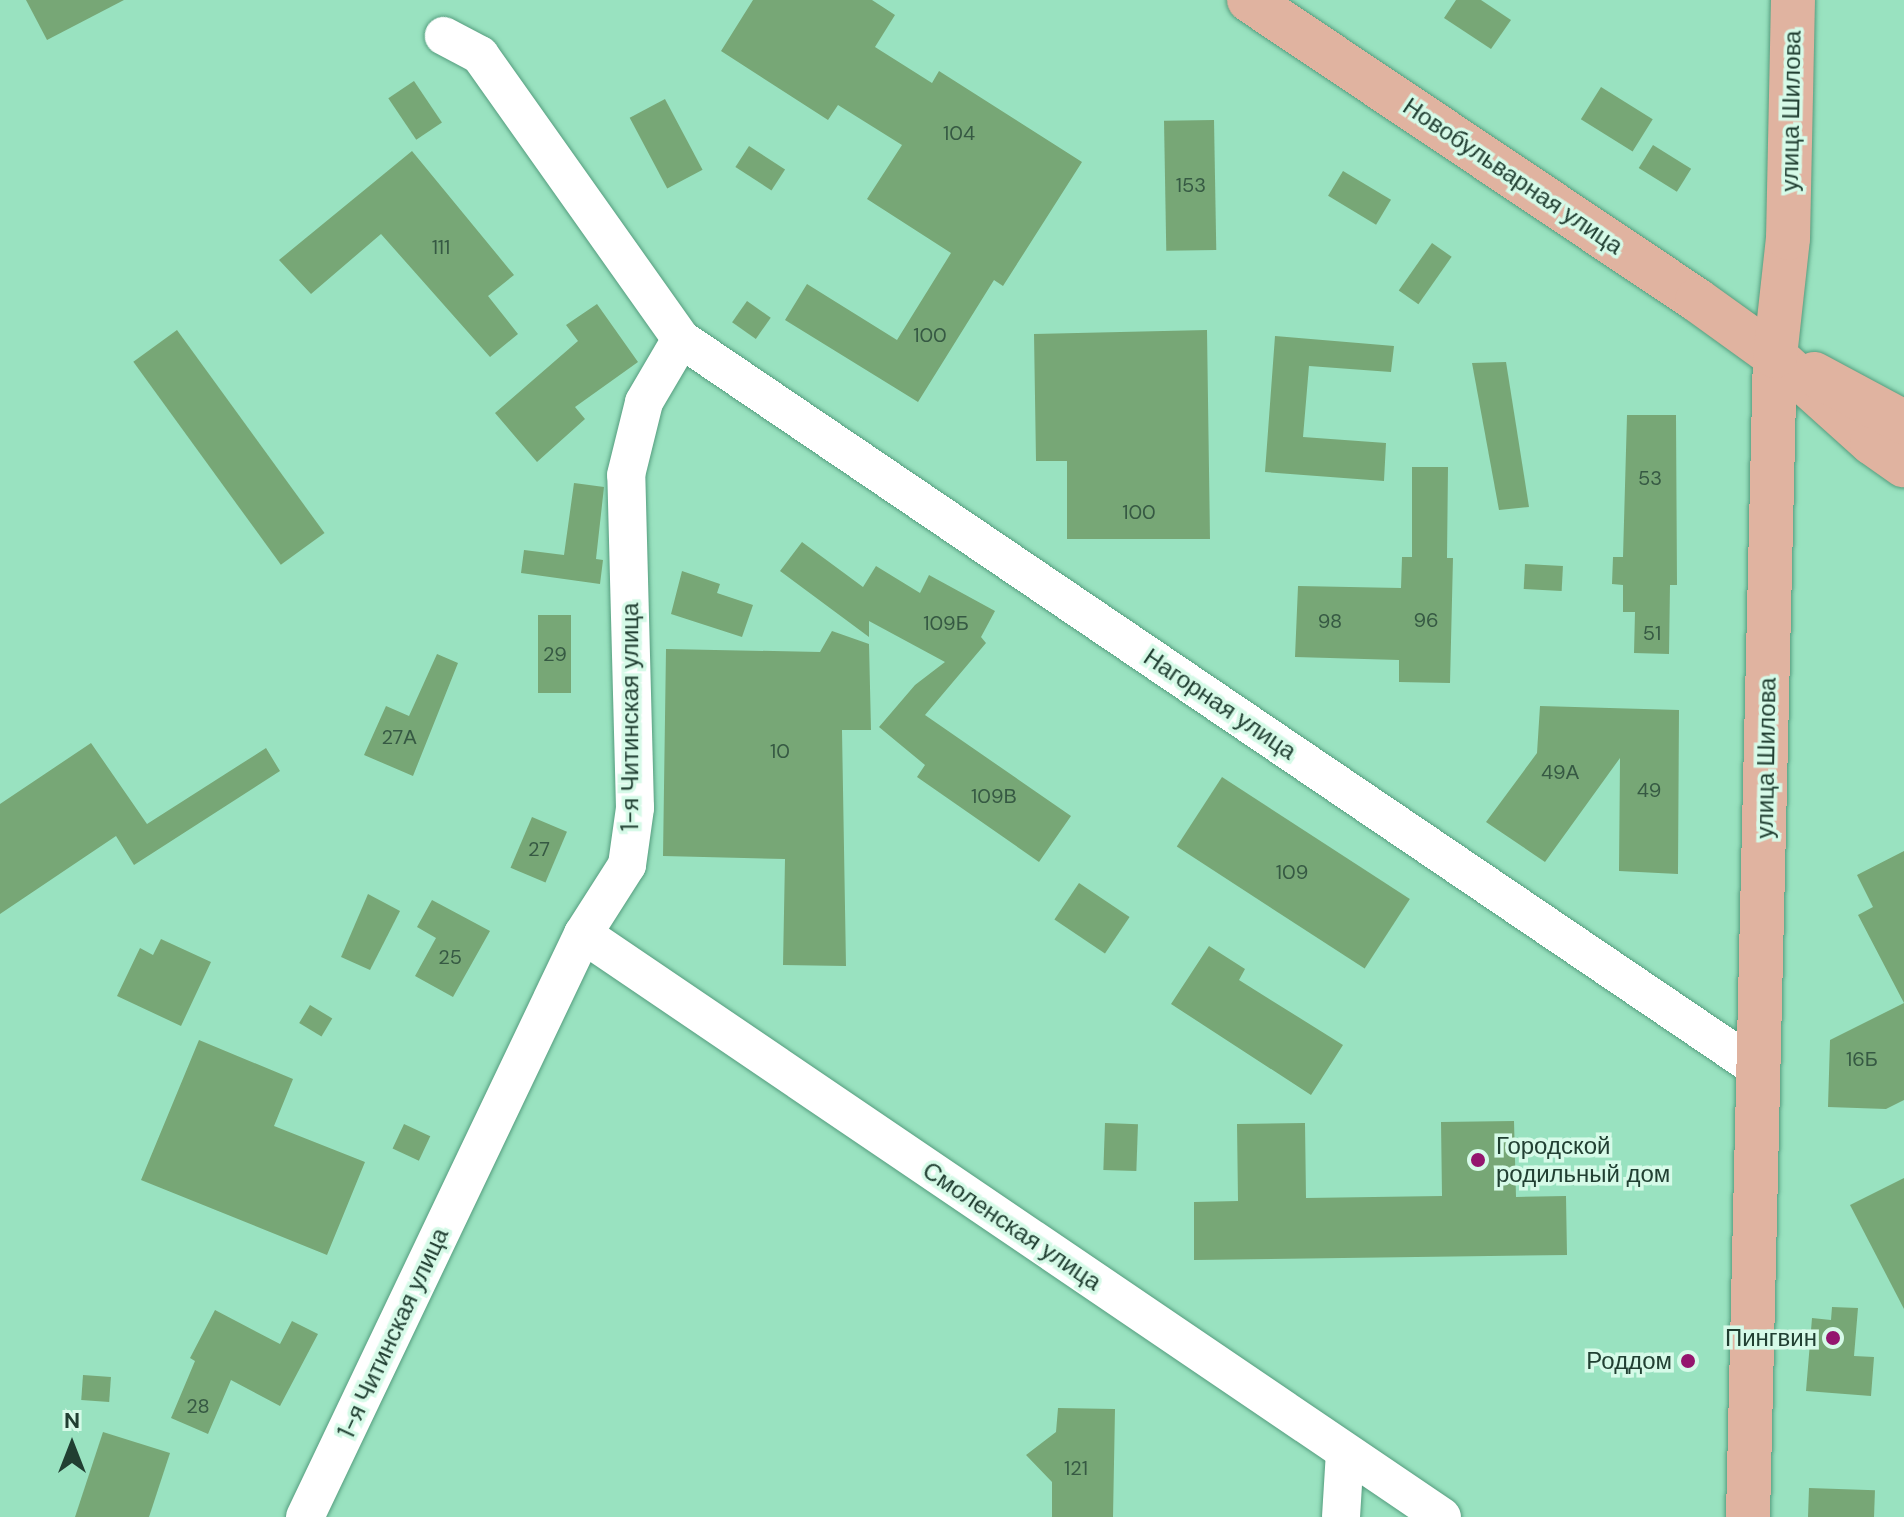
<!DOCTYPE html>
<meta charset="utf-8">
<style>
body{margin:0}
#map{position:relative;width:1904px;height:1517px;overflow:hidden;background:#99e2c0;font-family:"DM Sans",sans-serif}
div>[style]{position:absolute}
.building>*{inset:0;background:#77a776;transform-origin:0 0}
.roads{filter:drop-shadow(0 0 2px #559d7e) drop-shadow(0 0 2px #559d7e)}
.minor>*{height:38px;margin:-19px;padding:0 19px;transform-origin:19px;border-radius:19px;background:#fff}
.major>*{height:44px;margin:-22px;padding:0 22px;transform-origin:22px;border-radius:22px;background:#e0b3a0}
.dots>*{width:22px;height:22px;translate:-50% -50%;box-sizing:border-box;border:4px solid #d6fae8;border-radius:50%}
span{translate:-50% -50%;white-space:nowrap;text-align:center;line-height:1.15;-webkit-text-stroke:7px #d6fae8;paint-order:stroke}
.number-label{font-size:20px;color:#365943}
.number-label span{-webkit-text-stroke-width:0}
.street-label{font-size:24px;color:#213f32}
.poi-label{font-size:24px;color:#213f32}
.left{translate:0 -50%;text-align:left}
.right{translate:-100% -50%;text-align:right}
.north{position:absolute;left:32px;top:1405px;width:80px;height:80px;-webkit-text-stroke:6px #d6fae8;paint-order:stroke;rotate:0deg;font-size:22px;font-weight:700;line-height:32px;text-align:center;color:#213f32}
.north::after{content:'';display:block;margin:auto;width:28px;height:36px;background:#213f32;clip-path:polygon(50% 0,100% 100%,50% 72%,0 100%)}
</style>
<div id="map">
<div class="building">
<div style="clip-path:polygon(26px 0,124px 0,47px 40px)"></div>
<div style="clip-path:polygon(753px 0,872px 0,895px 15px,875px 47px,932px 83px,939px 71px,1082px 162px,1003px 286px,994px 280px,918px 402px,785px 320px,807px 284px,897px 340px,951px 253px,867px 199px,902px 145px,838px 105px,828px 120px,721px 51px)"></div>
<div style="clip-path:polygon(1456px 0,1481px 0,1511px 20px,1491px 49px,1444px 18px)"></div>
<div style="left:414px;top:81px;width:50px;height:31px;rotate:56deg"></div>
<div style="left:1601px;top:87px;width:61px;height:38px;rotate:32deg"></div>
<div style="left:665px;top:99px;width:80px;height:40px;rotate:62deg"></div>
<div style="left:1214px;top:120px;width:130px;height:50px;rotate:89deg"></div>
<div style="left:1653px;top:145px;width:45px;height:27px;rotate:32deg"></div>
<div style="left:749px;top:146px;width:43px;height:25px;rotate:33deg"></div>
<div style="clip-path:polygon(412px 151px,514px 275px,488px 296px,518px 334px,490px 357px,381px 234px,311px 294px,279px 260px)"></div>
<div style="left:1343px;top:171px;width:56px;height:29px;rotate:31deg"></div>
<div style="left:1432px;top:243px;width:24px;height:58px;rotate:35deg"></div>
<div style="left:747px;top:301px;width:29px;height:26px;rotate:35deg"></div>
<div style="clip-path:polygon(597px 304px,638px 362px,575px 407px,585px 419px,537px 462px,495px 413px,578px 341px,566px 325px)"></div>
<div style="left:177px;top:330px;width:251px;height:54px;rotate:54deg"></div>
<div style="clip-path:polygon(1207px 330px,1210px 539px,1067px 539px,1067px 461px,1036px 461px,1034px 334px)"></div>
<div style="clip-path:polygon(1275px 336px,1394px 346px,1391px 372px,1309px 366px,1303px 437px,1386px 443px,1384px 481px,1265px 472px)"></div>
<div style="clip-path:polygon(1506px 362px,1529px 507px,1499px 510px,1472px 363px)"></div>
<div style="clip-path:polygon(1627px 415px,1676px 415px,1677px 585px,1670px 585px,1669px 654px,1634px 653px,1635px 612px,1623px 612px,1623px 585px,1612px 584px,1613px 557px,1623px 557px)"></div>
<div style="clip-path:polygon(1412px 467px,1448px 467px,1447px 558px,1453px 558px,1450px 683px,1399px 682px,1399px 660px,1295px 657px,1298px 586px,1401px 588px,1402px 557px,1412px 557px)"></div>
<div style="clip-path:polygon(574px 483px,604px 487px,596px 559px,603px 560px,600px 584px,521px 573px,524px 550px,564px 555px)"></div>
<div style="clip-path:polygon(802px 542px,863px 587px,876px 566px,920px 593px,929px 575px,995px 611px,981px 637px,986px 643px,925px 715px,1071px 816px,1039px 862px,917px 777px,925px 765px,879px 727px,915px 685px,945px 662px,869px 621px,869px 637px,780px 571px)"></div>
<div style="left:1525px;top:564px;width:38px;height:25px;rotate:3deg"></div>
<div style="clip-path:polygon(682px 571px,720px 584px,717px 593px,753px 605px,742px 637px,671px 614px)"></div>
<div style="left:538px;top:615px;width:33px;height:78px"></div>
<div style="clip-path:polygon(832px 631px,869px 644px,871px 730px,842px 730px,846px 966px,783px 965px,785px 859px,663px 856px,666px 649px,820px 652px)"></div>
<div style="clip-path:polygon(437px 654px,458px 663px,413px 776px,364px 755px,386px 706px,409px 716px)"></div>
<div style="clip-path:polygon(1540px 706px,1679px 710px,1678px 874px,1619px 871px,1620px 758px,1545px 862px,1486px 822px,1537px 753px)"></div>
<div style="clip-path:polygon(91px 743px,147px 824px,266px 748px,280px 771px,134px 865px,116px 836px,0 914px,0 804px)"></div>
<div style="left:1222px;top:777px;width:224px;height:83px;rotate:33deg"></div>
<div style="left:532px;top:817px;width:38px;height:55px;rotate:23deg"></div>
<div style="clip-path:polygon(1904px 851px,1904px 1100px,1886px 1109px,1828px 1107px,1830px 1040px,1904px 1003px,1858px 915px,1873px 907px,1857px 875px)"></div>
<div style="left:1079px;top:883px;width:61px;height:44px;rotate:34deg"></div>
<div style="clip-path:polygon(368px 894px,400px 911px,370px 970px,341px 957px)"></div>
<div style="clip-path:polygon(432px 900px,490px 931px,453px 997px,415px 976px,436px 938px,417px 927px)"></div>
<div style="clip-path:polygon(161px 939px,211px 962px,181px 1026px,117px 996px,140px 948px,153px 955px)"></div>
<div style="clip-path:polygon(1209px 946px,1245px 969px,1239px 980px,1343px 1045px,1311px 1095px,1171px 1004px)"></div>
<div style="left:310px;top:1005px;width:26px;height:21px;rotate:31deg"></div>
<div style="clip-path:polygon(199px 1040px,293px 1079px,274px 1126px,365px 1162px,327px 1255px,141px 1180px)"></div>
<div style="clip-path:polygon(1514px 1121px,1516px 1197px,1566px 1196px,1567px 1255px,1194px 1260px,1194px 1202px,1238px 1201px,1237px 1124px,1305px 1123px,1306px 1198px,1442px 1196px,1441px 1122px)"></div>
<div style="left:1105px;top:1123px;width:33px;height:47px;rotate:2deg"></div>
<div style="left:404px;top:1124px;width:29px;height:27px;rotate:25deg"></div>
<div style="clip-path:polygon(1904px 1178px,1904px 1309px,1850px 1205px)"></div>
<div style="clip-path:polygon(1832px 1307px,1858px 1308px,1854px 1356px,1874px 1357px,1871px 1396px,1806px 1391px,1812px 1318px,1831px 1320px)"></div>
<div style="clip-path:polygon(215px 1310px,280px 1344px,292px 1321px,318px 1334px,280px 1406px,231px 1380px,208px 1434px,171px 1418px,195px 1361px,190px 1358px)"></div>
<div style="left:83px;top:1375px;width:28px;height:25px;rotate:4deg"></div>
<div style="clip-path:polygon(1058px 1408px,1115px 1409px,1113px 1517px,1052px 1517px,1052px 1482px,1026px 1455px,1056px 1432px)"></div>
<div style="clip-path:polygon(103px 1432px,170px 1453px,149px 1517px,75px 1517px)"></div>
<div style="left:1809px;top:1488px;width:66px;height:29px;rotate:2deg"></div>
</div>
<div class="roads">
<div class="minor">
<div style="left:681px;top:339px;width:1301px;rotate:34.13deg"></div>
<div style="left:583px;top:934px;width:1038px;rotate:34.16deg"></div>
<div style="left:305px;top:1517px;width:646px;rotate:-64.51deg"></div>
<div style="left:583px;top:934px;width:82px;rotate:-57.5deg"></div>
<div style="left:627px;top:865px;width:58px;rotate:-82deg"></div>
<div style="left:635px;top:808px;width:333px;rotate:-91.5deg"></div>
<div style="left:626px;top:475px;width:75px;rotate:-76.1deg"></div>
<div style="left:644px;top:402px;width:73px;rotate:-59.6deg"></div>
<div style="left:681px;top:339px;width:348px;rotate:-125.3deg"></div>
<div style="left:480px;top:55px;width:41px;rotate:-152.2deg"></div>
<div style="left:1341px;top:1517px;width:65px;rotate:-86.5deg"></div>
</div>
<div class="major">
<div style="left:1249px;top:0;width:539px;rotate:33.81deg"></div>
<div style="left:1697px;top:300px;width:96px;rotate:35.7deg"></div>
<div style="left:1775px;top:356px;width:130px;rotate:41.9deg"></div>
<div style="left:1872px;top:443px;width:39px;rotate:35deg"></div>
<div style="left:1814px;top:374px;width:102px;rotate:28.1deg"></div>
<div style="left:1748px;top:1517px;width:1161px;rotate:-88.67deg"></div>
<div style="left:1775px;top:356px;width:119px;rotate:-83.7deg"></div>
<div style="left:1788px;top:238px;width:238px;rotate:-88.8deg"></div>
</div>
</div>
<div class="dots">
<div style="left:1478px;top:1160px;background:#94156e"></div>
<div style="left:1833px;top:1338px;background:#94156e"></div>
<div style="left:1688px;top:1361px;background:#94156e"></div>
</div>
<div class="number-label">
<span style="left:959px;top:133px">104</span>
<span style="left:1191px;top:185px">153</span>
<span style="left:441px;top:247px">111</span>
<span style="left:930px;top:335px">100</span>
<span style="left:1650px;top:478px">53</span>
<span style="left:1139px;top:512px">100</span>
<span style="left:1426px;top:620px">96</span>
<span style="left:1330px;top:621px">98</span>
<span style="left:946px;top:623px">109Б</span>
<span style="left:1652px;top:633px">51</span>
<span style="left:555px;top:654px">29</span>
<span style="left:399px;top:737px">27А</span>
<span style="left:780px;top:751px">10</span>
<span style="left:1560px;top:772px">49А</span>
<span style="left:1649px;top:790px">49</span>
<span style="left:994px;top:796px">109В</span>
<span style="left:539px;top:849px">27</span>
<span style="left:1292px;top:872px">109</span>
<span style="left:450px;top:957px">25</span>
<span style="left:1862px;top:1059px">16Б</span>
<span style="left:198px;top:1406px">28</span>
<span style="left:1076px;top:1468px">121</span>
</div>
<div class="street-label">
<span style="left:1791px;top:111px;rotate:-89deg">улица Шилова</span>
<span style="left:1513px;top:176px;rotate:34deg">Новобульварная улица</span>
<span style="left:1220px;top:704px;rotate:34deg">Нагорная улица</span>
<span style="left:630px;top:717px;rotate:-90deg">1-я Читинская улица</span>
<span style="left:1766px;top:758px;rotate:-89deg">улица Шилова</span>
<span style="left:1012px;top:1226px;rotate:34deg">Смоленская улица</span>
<span style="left:393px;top:1333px;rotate:-65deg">1-я Читинская улица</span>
</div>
<div class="poi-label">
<span class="left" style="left:1496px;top:1160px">Городской<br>родильный дом</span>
<span class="right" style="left:1817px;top:1338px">Пингвин</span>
<span class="right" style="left:1672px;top:1361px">Роддом</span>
</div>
<div class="north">N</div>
</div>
